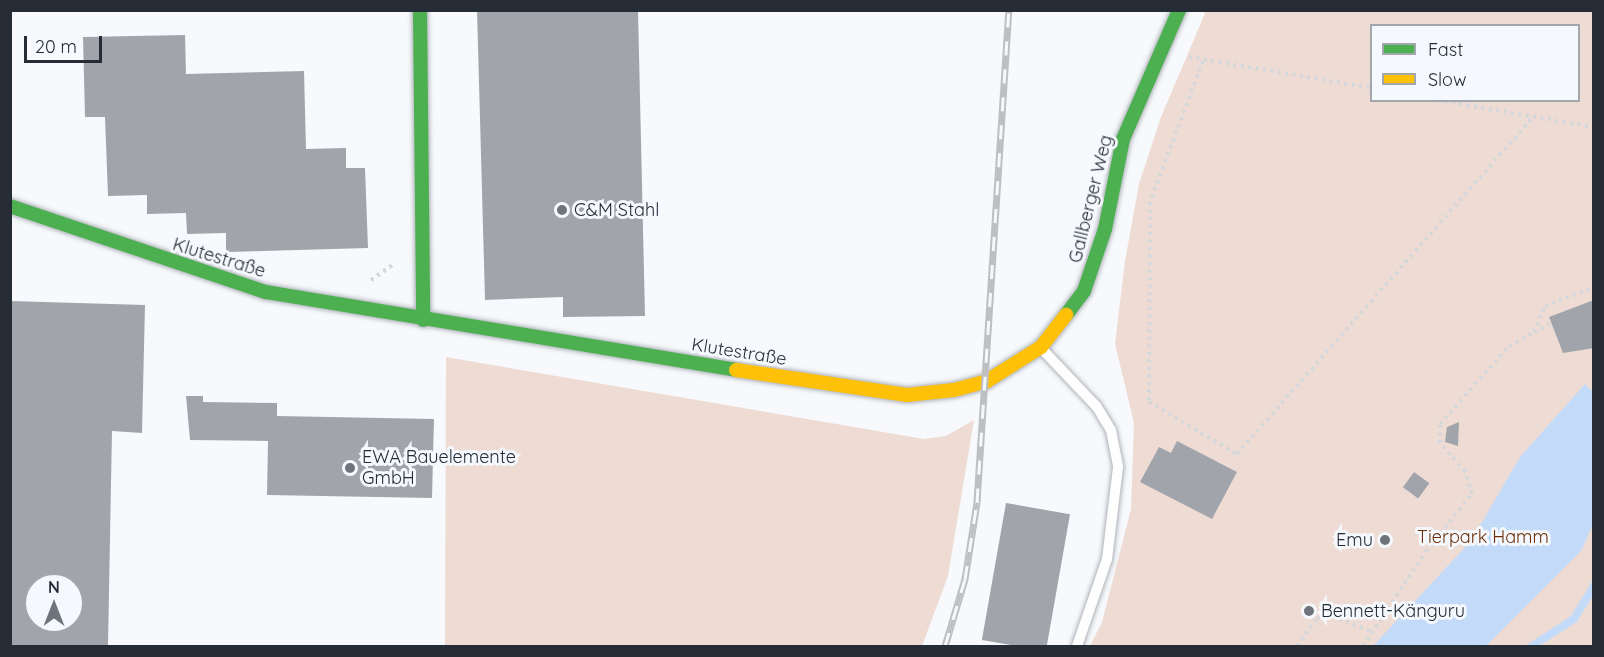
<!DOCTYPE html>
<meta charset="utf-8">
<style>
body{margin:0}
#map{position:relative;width:1604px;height:657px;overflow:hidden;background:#f7f9fc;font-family:Quicksand,sans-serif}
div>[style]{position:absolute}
.green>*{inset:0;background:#eedcd4}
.water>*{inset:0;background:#c3dbf9}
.stream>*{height:8px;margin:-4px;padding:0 4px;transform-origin:4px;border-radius:4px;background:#c3dbf9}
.building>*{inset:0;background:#a1a5ab;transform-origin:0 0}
.path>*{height:4px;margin-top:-2px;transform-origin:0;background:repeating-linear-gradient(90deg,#d6d7da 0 3px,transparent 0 7.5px)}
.roads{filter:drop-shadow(0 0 2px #afb4b9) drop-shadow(0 0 2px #afb4b9)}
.lane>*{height:10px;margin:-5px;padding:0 5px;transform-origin:5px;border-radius:5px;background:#fefeff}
.fast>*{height:14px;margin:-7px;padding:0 7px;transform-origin:7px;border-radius:7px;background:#4caf50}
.slow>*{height:14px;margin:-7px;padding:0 7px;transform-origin:7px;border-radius:7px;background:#ffc107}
.rail>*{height:7px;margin-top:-3.5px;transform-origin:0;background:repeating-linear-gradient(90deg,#f5f9fe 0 14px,#bebfc1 0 28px);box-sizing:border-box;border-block:2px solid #bebfc1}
.dots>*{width:16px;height:16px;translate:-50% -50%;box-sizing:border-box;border:3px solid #f5f9fe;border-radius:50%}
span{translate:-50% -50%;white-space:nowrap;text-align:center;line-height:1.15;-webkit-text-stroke:6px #f5f9fe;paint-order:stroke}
.street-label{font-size:18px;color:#252c36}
.poi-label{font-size:18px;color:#252c36}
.left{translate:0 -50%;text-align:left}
.right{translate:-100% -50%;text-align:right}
.park-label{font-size:18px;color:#6c2f09}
.frame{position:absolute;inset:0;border:12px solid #252c36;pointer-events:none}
.legend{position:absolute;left:1370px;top:24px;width:210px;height:78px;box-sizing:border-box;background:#f5f9fe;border:2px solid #a2a7ae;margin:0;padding:8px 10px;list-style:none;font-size:18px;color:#252c36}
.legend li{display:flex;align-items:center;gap:12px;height:30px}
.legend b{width:30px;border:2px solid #a2a7ae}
.north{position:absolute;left:24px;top:573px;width:60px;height:60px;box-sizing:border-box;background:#f5f9fe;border:2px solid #a2a7ae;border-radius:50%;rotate:0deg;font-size:16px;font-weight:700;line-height:24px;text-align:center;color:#252c36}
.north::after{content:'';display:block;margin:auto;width:21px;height:27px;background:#6e747b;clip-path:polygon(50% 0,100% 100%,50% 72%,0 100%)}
.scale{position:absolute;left:24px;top:36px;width:78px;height:27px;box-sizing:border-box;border:3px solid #252c36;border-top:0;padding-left:8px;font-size:18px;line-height:21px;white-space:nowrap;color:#252c36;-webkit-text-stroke:4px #f5f9fe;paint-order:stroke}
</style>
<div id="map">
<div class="green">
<div style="clip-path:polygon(evenodd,1206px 11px,1593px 11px,1593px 646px,1090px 646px,1102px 622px,1131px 509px,1134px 423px,1115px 344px,1125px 261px,1139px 184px,1161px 117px,1206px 11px,1372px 26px,1578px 26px,1578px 100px,1372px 100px,1372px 26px)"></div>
<div style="clip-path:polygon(446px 357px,924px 439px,946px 436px,974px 420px,948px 576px,922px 646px,445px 646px)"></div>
</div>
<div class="water">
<div style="clip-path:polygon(1585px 384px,1593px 392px,1594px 522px,1581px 551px,1486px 646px,1373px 646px,1471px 541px,1520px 457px)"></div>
</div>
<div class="stream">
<div style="left:1532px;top:646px;width:50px;rotate:-32.7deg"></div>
<div style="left:1574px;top:619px;width:39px;rotate:-59deg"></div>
</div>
<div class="building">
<div style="clip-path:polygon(477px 10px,638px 10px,645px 316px,563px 317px,563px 297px,485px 300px)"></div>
<div style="clip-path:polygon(185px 35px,186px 74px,304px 71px,306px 149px,346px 148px,346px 168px,365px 168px,368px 248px,226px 252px,226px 233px,187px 234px,186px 213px,147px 214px,147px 195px,108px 196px,105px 117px,85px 117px,83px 37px)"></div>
<div style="clip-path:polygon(1594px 300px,1594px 348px,1563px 353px,1549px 317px)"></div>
<div style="clip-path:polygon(evenodd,10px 301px,145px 305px,142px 433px,112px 431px,108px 646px,10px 646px,10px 301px,36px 585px,72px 585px,72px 621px,36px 621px,36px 585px)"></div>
<div style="clip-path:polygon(186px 396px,203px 396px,203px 402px,277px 403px,277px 416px,434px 419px,432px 498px,267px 495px,268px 441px,190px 440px)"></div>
<div style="clip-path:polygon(1459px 422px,1458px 446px,1445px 442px,1447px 427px)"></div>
<div style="clip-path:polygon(1177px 441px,1237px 472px,1212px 519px,1140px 482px,1159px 447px,1171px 453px)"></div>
<div style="left:1414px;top:472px;width:19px;height:19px;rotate:36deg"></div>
<div style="left:1006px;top:503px;width:65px;height:139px;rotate:10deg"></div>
</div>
<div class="path">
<div style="left:1189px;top:57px;width:186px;rotate:9.6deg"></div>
<div style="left:1203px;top:61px;width:151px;rotate:110.6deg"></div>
<div style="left:1150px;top:202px;width:200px;rotate:90.3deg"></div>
<div style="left:1149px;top:402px;width:102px;rotate:30.6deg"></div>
<div style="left:1237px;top:454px;width:447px;rotate:-48.7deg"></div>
<div style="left:1437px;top:100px;width:159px;rotate:9.8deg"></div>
<div style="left:371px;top:280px;width:28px;rotate:-35deg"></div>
<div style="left:1534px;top:332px;width:20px;rotate:-27deg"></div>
<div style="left:1297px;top:646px;width:34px;rotate:-54deg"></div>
<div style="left:1317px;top:618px;width:15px;rotate:-8deg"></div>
<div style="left:1332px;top:616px;width:41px;rotate:21.5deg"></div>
<div style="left:1363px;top:646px;width:114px;rotate:-56.4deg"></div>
<div style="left:1426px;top:551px;width:73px;rotate:-51.1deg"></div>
<div style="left:1472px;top:494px;width:24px;rotate:-107deg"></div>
<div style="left:1465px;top:471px;width:38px;rotate:-132deg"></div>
<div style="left:1440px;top:443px;width:19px;rotate:-90deg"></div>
<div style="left:1440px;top:424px;width:104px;rotate:-48.5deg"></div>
<div style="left:1509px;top:346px;width:29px;rotate:-29deg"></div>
<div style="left:1534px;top:332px;width:28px;rotate:-67deg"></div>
<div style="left:1545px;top:306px;width:53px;rotate:-21.2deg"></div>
</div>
<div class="roads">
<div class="lane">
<div style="left:1041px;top:348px;width:81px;rotate:46.5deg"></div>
<div style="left:1097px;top:407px;width:27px;rotate:59deg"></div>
<div style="left:1111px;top:430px;width:38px;rotate:79deg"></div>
<div style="left:1118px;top:467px;width:93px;rotate:96.8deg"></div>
<div style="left:1107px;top:559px;width:92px;rotate:109deg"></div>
</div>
<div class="fast">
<div style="left:420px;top:10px;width:310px;rotate:89.4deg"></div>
<div style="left:10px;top:206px;width:270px;rotate:18.6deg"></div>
<div style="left:266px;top:292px;width:476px;rotate:9.4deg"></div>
<div style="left:1066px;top:315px;width:30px;rotate:-53deg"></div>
<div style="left:1084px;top:291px;width:65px;rotate:-71.3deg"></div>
<div style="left:1105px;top:229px;width:92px;rotate:-78.7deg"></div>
<div style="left:1123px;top:139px;width:141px;rotate:-66.5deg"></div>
</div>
<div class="slow">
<div style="left:736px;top:370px;width:173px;rotate:8.3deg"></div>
<div style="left:907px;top:395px;width:47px;rotate:-6.1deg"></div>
<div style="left:954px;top:390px;width:34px;rotate:-15deg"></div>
<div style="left:987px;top:381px;width:64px;rotate:-32.2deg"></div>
<div style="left:1041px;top:347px;width:41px;rotate:-52deg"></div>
</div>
</div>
<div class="rail">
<div style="left:945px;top:646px;width:70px;rotate:-73.4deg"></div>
<div style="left:965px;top:579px;width:78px;rotate:-81.1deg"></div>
<div style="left:977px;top:502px;width:493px;rotate:-86.3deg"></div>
</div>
<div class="dots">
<div style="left:562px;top:210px;background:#6e747b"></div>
<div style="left:350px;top:468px;background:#6e747b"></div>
<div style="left:1385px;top:540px;background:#6e747b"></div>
<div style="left:1309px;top:611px;background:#6e747b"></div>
</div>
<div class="street-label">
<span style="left:1091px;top:199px;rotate:-76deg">Gallberger Weg</span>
<span style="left:219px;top:258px;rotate:17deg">Klutestraße</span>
<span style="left:739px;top:352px;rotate:9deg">Klutestraße</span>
</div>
<div class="poi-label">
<span class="left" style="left:574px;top:210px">C&amp;M Stahl</span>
<span class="left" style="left:362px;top:468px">EWA Bauelemente<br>GmbH</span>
<span class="right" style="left:1373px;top:540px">Emu</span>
<span class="left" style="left:1321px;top:611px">Bennett-Känguru</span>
</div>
<div class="park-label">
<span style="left:1483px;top:537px">Tierpark Hamm</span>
</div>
<div class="frame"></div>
<ul class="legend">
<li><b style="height:8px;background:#4caf50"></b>Fast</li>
<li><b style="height:8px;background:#ffc107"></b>Slow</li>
</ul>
<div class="north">N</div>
<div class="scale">20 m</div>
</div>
